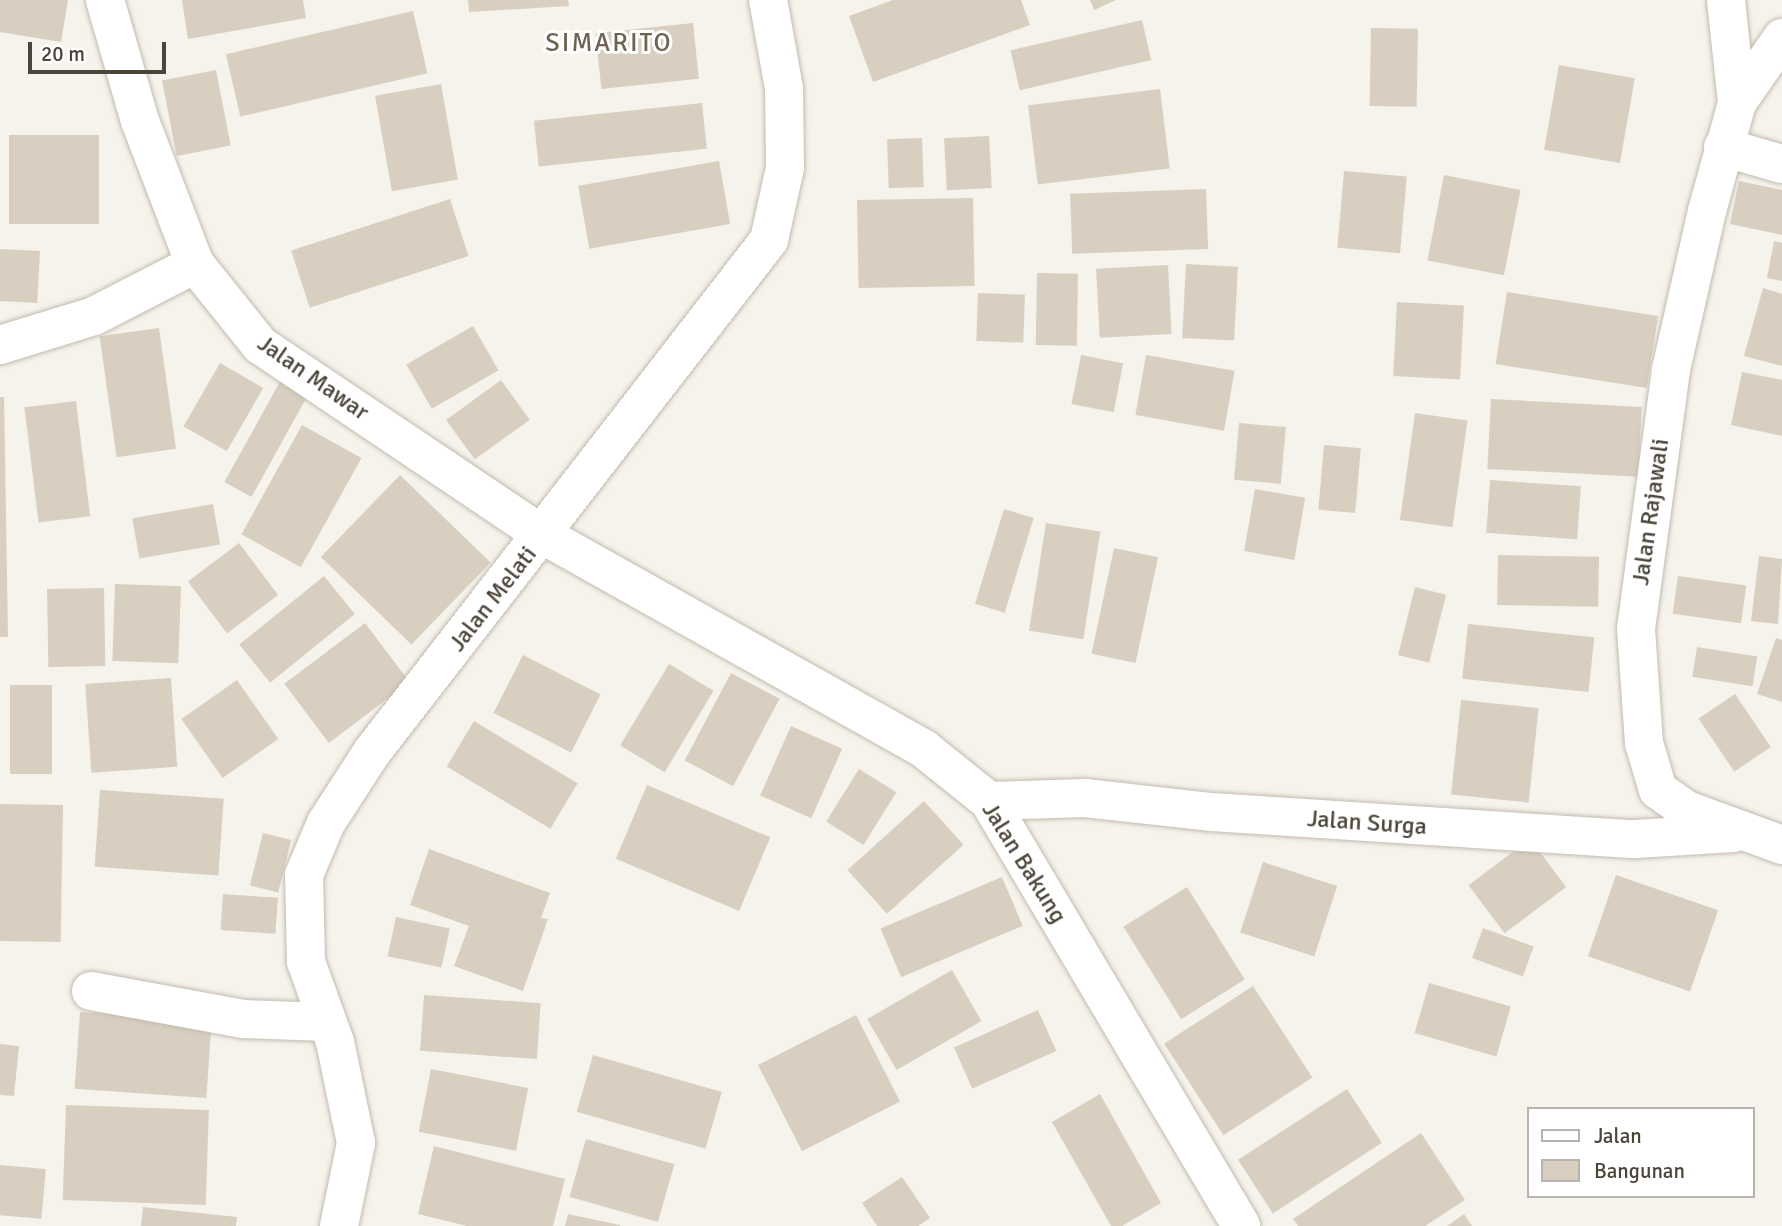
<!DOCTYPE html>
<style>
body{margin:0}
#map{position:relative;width:1782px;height:1226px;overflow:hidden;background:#f6f3ec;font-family:Signika,sans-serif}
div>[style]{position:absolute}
.building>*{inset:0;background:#d8cfc1;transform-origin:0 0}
.roads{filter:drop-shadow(0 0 2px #c2bbae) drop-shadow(0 0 2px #c2bbae)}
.street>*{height:38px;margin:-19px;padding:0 19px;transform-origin:19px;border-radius:19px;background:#fff}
span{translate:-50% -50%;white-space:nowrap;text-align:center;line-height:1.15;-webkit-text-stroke:6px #fff;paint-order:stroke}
.street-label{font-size:24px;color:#4b4439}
.neighbourhood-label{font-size:26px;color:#6e6250;letter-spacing:2px}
.legend{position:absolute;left:1527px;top:1107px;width:228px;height:91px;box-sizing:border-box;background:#fff;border:2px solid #b7b4b0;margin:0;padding:9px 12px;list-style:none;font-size:21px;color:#4b4439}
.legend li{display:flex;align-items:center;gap:14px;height:35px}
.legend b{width:35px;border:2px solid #b7b4b0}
.scale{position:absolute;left:28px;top:42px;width:138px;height:32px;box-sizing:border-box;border:4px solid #4b4439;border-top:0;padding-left:9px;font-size:21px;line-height:24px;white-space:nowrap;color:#4b4439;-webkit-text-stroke:5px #fff;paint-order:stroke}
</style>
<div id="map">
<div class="building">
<div style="clip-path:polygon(0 0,68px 0,61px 42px,0 32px)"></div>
<div style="clip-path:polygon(182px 0,303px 0,306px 18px,188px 39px)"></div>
<div style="clip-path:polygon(468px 0,568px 0,569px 6px,469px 12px)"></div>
<div style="clip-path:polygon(893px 0,1021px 0,1030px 25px,873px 82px,849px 16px)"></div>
<div style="clip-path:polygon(1090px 0,1116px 0,1094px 10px)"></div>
<div style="left:413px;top:11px;width:64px;height:192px;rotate:77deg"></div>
<div style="left:1142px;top:20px;width:41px;height:135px;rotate:77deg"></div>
<div style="left:693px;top:23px;width:56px;height:98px;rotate:84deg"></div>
<div style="left:1371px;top:28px;width:47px;height:78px;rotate:1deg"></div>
<div style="left:1559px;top:65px;width:77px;height:86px;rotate:10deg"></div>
<div style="left:216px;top:70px;width:77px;height:55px;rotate:79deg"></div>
<div style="left:441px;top:84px;width:97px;height:67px;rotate:80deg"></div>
<div style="left:1160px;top:89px;width:80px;height:133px;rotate:83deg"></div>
<div style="left:702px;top:103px;width:46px;height:169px;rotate:84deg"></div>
<div style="left:99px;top:135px;width:89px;height:90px;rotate:90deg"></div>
<div style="left:989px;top:136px;width:52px;height:45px;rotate:87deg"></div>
<div style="left:922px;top:138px;width:49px;height:35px;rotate:88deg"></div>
<div style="left:719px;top:161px;width:64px;height:143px;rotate:80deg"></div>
<div style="left:1344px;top:171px;width:63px;height:77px;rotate:5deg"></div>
<div style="left:1444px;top:175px;width:78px;height:87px;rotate:11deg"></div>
<div style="clip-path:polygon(1739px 181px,1782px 190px,1782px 235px,1730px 224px)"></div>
<div style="left:1206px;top:189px;width:60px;height:136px;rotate:88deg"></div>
<div style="left:973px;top:198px;width:88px;height:116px;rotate:89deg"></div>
<div style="left:450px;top:199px;width:60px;height:167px;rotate:72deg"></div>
<div style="clip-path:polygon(1774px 241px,1782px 243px,1782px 281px,1767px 278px)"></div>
<div style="left:0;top:249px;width:40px;height:52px;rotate:3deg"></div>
<div style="left:1186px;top:264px;width:52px;height:74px;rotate:3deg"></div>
<div style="left:1168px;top:265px;width:69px;height:72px;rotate:87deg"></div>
<div style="left:1037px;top:273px;width:41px;height:72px;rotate:1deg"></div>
<div style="clip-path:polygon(1763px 288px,1782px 294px,1782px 366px,1744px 356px)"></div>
<div style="left:1507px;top:292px;width:153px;height:73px;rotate:9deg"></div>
<div style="left:978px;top:293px;width:47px;height:48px;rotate:2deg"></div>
<div style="left:1397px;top:302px;width:67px;height:74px;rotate:3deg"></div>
<div style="left:473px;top:326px;width:51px;height:77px;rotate:60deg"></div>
<div style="left:159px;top:328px;width:122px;height:60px;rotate:82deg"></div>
<div style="left:1081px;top:355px;width:43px;height:50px;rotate:11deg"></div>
<div style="left:1146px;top:355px;width:90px;height:61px;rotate:10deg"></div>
<div style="left:220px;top:363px;width:50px;height:73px;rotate:30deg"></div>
<div style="clip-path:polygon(1742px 372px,1782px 380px,1782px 436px,1731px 425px)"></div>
<div style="left:282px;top:378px;width:31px;height:119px;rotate:29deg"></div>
<div style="left:501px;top:380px;width:49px;height:68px;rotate:54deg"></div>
<div style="clip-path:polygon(0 397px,4px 397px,8px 637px,0 637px)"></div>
<div style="left:1491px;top:399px;width:151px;height:70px;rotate:3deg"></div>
<div style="left:76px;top:401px;width:116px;height:52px;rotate:83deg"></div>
<div style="left:1415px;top:413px;width:53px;height:108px;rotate:8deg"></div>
<div style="left:1239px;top:423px;width:47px;height:57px;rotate:5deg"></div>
<div style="left:302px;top:425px;width:68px;height:125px;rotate:29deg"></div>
<div style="left:1324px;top:445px;width:37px;height:65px;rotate:5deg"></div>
<div style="left:400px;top:475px;width:126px;height:114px;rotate:44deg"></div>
<div style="left:1490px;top:480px;width:91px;height:53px;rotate:4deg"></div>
<div style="left:1255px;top:489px;width:51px;height:63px;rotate:10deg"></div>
<div style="left:213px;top:504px;width:41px;height:82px;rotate:80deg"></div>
<div style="left:1004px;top:509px;width:31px;height:99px;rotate:17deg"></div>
<div style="left:1046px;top:523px;width:55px;height:109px;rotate:9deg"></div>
<div style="left:239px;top:543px;width:65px;height:64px;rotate:53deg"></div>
<div style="left:1114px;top:548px;width:45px;height:108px;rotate:12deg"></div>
<div style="left:1498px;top:555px;width:101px;height:50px;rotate:1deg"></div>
<div style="clip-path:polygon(1759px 556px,1782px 559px,1778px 624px,1751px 621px)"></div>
<div style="left:324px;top:576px;width:49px;height:109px;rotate:51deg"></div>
<div style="left:1678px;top:576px;width:69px;height:38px;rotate:8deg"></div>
<div style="left:115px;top:584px;width:66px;height:77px;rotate:2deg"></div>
<div style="left:1415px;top:587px;width:32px;height:70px;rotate:14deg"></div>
<div style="left:104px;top:588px;width:78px;height:57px;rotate:89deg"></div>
<div style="left:365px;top:623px;width:74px;height:101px;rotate:53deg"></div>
<div style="left:1468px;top:624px;width:127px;height:55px;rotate:6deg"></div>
<div style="clip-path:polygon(1776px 638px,1782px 640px,1782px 702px,1757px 694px)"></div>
<div style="left:1697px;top:647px;width:61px;height:30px;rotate:9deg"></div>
<div style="left:523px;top:655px;width:87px;height:65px;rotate:27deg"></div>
<div style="left:669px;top:664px;width:52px;height:95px;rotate:31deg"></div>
<div style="left:731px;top:673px;width:55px;height:99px;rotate:28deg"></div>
<div style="left:171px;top:678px;width:89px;height:86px;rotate:86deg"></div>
<div style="left:237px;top:680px;width:72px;height:68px;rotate:55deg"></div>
<div style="left:10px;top:685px;width:42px;height:89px"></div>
<div style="left:1735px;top:694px;width:64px;height:44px;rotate:56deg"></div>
<div style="left:1461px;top:700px;width:78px;height:95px;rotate:6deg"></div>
<div style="left:474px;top:721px;width:121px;height:53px;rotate:31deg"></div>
<div style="left:791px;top:726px;width:56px;height:76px;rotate:24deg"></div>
<div style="left:859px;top:769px;width:44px;height:62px;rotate:32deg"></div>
<div style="left:647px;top:785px;width:134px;height:80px;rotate:23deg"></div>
<div style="left:100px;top:790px;width:124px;height:77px;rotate:4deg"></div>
<div style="left:924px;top:801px;width:59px;height:103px;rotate:48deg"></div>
<div style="left:0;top:804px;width:63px;height:137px;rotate:1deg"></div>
<div style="left:263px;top:833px;width:29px;height:54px;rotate:14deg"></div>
<div style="left:1530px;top:839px;width:60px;height:77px;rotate:53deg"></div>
<div style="clip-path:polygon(429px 849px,550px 893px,541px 918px,548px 919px,523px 991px,454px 966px,469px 926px,410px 905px)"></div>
<div style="left:1263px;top:862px;width:78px;height:74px;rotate:18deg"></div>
<div style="left:1616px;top:875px;width:108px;height:86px;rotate:19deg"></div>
<div style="left:1002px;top:877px;width:53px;height:132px;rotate:67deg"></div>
<div style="left:1187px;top:887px;width:109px;height:75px;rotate:58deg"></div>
<div style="left:223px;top:894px;width:55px;height:36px;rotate:4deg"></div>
<div style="left:396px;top:917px;width:55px;height:40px;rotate:12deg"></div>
<div style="left:1483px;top:928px;width:54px;height:32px;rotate:20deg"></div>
<div style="left:952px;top:970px;width:59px;height:98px;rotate:60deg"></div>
<div style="left:1429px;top:983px;width:85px;height:52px;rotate:16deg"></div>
<div style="left:1253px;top:986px;width:109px;height:106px;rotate:57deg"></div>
<div style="left:424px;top:995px;width:117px;height:56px;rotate:4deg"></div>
<div style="left:1038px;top:1010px;width:45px;height:92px;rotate:66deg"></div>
<div style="left:80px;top:1012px;width:132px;height:77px;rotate:4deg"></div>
<div style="left:856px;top:1015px;width:97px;height:110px;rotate:63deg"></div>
<div style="clip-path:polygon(0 1044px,19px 1046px,14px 1096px,0 1095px)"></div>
<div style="left:593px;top:1055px;width:134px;height:59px;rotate:16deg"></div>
<div style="left:431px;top:1069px;width:99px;height:64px;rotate:11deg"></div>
<div style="left:1347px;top:1089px;width:64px;height:130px;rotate:57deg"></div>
<div style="clip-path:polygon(1100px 1094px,1161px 1203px,1122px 1226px,1111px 1226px,1052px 1122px)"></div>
<div style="left:66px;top:1105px;width:143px;height:95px;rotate:2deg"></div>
<div style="clip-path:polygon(1421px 1133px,1465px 1200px,1425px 1226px,1298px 1226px,1293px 1219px)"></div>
<div style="left:586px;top:1139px;width:92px;height:60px;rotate:16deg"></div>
<div style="clip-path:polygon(434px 1146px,565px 1179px,553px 1226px,467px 1226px,418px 1214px)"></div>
<div style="left:0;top:1165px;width:46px;height:50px;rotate:5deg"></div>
<div style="clip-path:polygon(902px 1177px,930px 1218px,918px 1226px,877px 1226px,862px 1203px)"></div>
<div style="clip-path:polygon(143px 1207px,237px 1217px,236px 1226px,141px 1226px)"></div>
<div style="clip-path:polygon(568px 1214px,620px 1225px,620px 1226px,565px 1226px)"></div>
<div style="clip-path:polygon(1464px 1214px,1472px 1226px,1447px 1226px)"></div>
</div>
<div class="roads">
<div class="street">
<div style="left:105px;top:0;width:126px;rotate:73.9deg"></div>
<div style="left:140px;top:121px;width:153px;rotate:69deg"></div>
<div style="left:195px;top:264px;width:104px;rotate:51.3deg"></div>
<div style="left:260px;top:345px;width:341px;rotate:33.9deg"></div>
<div style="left:543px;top:535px;width:437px;rotate:29.3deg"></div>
<div style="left:924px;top:749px;width:83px;rotate:38.7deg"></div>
<div style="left:989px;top:801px;width:494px;rotate:59.3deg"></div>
<div style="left:1726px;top:0;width:104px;rotate:83.9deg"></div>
<div style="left:1782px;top:38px;width:79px;rotate:124.7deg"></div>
<div style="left:1737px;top:103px;width:112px;rotate:105.5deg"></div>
<div style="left:1707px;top:211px;width:163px;rotate:102.8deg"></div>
<div style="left:1671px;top:370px;width:261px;rotate:97.7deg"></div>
<div style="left:1636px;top:629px;width:114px;rotate:86deg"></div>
<div style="left:1644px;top:743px;width:49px;rotate:73.4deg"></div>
<div style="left:1658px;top:790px;width:35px;rotate:35deg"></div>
<div style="left:1687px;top:810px;width:101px;rotate:20.2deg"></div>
<div style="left:1723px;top:147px;width:61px;rotate:16.1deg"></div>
<div style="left:0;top:345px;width:98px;rotate:-17.1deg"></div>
<div style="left:94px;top:316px;width:114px;rotate:-27.2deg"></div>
<div style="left:989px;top:801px;width:96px;rotate:-1.8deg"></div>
<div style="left:1085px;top:798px;width:128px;rotate:6.3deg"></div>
<div style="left:1212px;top:812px;width:424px;rotate:3.7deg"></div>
<div style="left:1635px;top:839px;width:99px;rotate:-3.5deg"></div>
<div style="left:91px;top:991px;width:155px;rotate:10.4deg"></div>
<div style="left:243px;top:1019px;width:84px;rotate:2deg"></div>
<div style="left:339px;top:1226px;width:85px;rotate:-78.4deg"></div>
<div style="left:356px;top:1143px;width:103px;rotate:-101.7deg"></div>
<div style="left:335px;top:1042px;width:85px;rotate:-109.9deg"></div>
<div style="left:306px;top:962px;width:87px;rotate:-91.3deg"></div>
<div style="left:304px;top:875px;width:56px;rotate:-67.1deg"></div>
<div style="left:326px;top:823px;width:85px;rotate:-57.1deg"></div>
<div style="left:372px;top:752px;width:648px;rotate:-52.21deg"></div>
<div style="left:769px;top:240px;width:74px;rotate:-77.5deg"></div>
<div style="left:785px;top:168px;width:80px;rotate:-90.7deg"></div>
<div style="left:784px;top:88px;width:89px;rotate:-100.3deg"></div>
</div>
</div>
<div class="street-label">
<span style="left:313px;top:378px;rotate:35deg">Jalan Mawar</span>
<span style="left:1651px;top:512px;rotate:-82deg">Jalan Rajawali</span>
<span style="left:493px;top:599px;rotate:-52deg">Jalan Melati</span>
<span style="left:1367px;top:823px;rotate:4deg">Jalan Surga</span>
<span style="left:1024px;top:863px;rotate:58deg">Jalan Bakung</span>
</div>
<div class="neighbourhood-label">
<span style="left:609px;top:44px">SIMARITO</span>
</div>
<ul class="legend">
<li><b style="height:9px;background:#fff"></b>Jalan</li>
<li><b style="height:19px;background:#d8cfc1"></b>Bangunan</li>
</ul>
<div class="scale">20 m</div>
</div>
